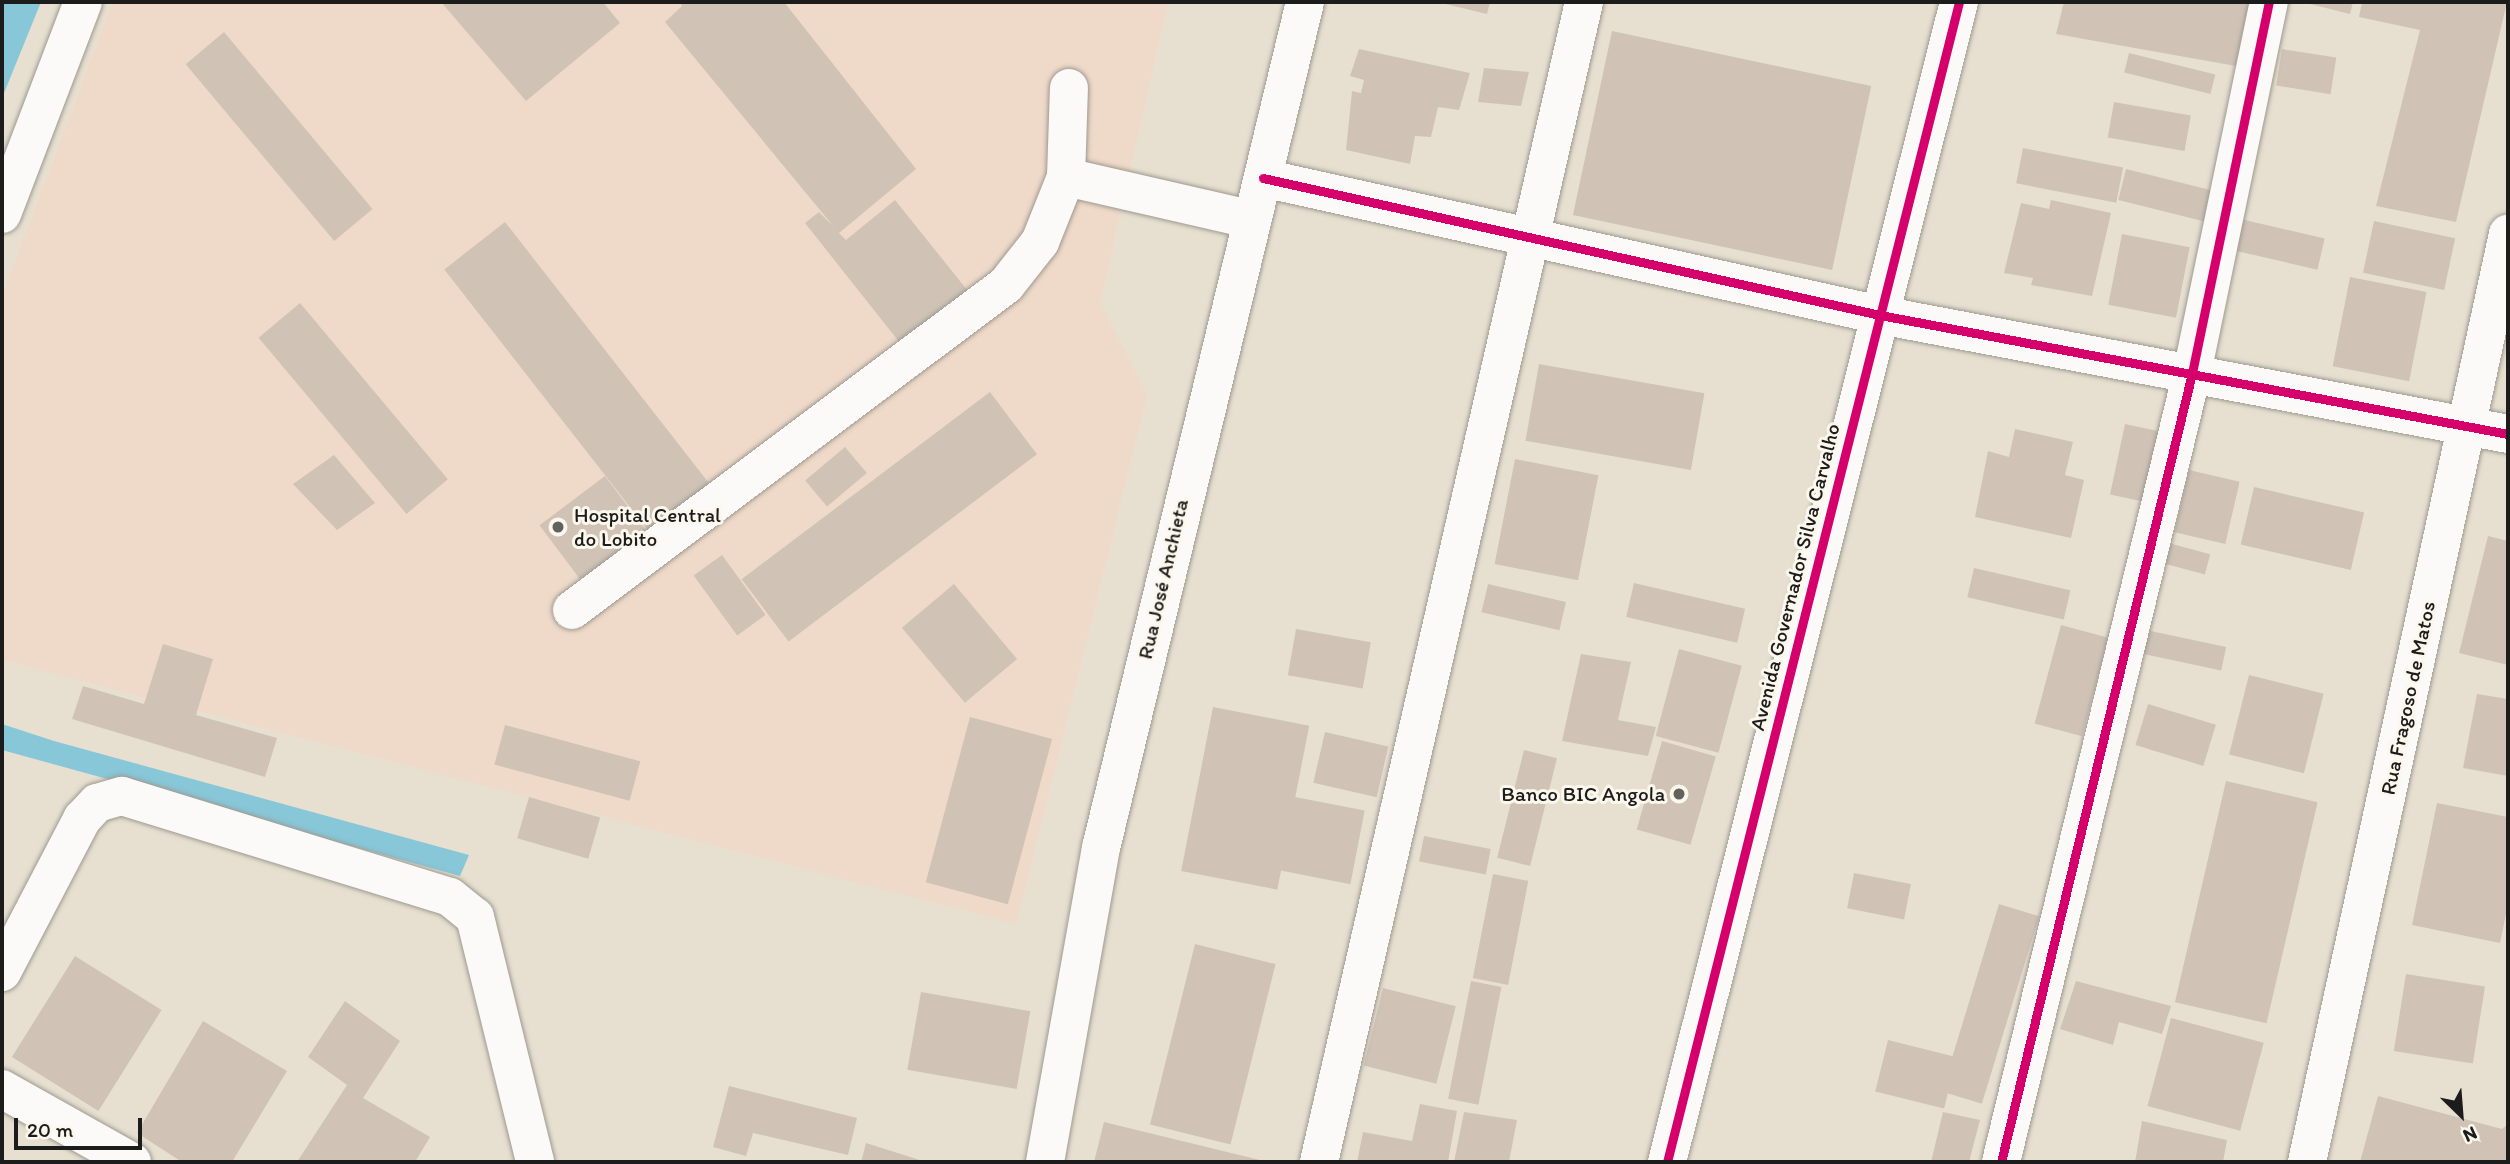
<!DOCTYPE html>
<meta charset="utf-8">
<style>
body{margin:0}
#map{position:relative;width:2510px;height:1164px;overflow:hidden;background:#e7e0d0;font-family:Itim,sans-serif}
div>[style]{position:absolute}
.built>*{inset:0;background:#efd9c8}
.water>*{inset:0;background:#87c7d8}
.building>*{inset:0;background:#d0c3b6;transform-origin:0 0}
.roads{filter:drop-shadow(0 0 2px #9e9a91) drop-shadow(0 0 2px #9e9a91)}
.minor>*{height:38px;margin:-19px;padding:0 19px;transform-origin:19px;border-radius:19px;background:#fbfaf8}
.cycleway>*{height:9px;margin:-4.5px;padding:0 4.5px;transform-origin:4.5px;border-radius:4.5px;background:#d6006c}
.dots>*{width:19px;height:19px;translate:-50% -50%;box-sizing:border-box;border:4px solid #fbf7ec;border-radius:50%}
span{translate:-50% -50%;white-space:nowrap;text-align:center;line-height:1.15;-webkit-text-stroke:6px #fbf7ec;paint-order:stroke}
.poi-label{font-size:21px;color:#1c1c1c}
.left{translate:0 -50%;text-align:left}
.right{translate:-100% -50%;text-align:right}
.street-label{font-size:21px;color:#1c1c1c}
.frame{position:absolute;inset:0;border:4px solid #1c1c1c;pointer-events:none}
.north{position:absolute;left:2426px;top:1080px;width:70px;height:70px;-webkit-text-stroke:5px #fbf7ec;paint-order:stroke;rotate:155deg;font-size:19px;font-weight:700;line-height:28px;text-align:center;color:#1c1c1c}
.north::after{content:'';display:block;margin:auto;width:24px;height:32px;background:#1c1c1c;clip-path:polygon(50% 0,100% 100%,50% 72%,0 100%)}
.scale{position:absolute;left:14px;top:1118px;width:128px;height:32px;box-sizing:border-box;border:4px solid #1c1c1c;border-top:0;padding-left:9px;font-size:21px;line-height:24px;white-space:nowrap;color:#1c1c1c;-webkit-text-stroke:5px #fbf7ec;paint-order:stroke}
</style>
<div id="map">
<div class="built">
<div style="clip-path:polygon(113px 2px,1168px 2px,1100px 302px,1147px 395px,1016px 924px,2px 660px,2px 297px)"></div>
</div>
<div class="water">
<div style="clip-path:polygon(2px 2px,41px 2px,2px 98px)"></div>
<div style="clip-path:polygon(2px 724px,54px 741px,469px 855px,460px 876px,2px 750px)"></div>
</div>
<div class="building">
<div style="clip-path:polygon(441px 2px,603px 2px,620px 23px,526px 101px)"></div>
<div style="clip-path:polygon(679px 2px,784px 2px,916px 169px,839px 233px,846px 240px,895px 200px,972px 296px,904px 348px,805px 223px,819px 212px,834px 227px,665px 22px,682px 6px)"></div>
<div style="clip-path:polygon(1437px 2px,1490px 2px,1487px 14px)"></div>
<div style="clip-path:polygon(2064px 2px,2261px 2px,2247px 68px,2056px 34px)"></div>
<div style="clip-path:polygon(2302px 2px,2353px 2px,2350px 14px)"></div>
<div style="clip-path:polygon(2362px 2px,2507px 2px,2456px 222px,2376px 206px,2420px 30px,2359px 17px)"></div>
<div style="left:1612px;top:31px;width:265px;height:188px;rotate:12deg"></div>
<div style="left:224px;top:32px;width:231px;height:50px;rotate:50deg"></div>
<div style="clip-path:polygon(1359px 49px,1470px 73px,1459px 110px,1438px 107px,1431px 137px,1415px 136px,1410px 164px,1346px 150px,1352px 91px,1361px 93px,1364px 80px,1350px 76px)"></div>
<div style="left:2282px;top:49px;width:55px;height:37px;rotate:9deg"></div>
<div style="left:2129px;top:53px;width:89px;height:20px;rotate:14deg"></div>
<div style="clip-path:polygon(1484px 68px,1529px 72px,1521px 106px,1478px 102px)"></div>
<div style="left:2114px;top:102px;width:78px;height:36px;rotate:10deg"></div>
<div style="left:2023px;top:148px;width:102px;height:36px;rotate:11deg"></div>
<div style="left:2126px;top:169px;width:89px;height:32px;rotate:14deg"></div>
<div style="clip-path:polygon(2051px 200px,2111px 213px,2092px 296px,2031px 285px,2033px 278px,2004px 273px,2021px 203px,2049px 209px)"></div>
<div style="left:2236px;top:218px;width:91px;height:32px;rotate:13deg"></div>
<div style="left:2374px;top:221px;width:83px;height:53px;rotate:12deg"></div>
<div style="left:505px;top:222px;width:334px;height:77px;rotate:52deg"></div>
<div style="left:2122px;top:234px;width:69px;height:72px;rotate:11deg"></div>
<div style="left:2350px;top:277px;width:78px;height:91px;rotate:11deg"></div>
<div style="left:300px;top:303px;width:230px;height:54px;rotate:50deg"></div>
<div style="left:1539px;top:364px;width:168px;height:78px;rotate:10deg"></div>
<div style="left:990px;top:392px;width:78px;height:311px;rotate:53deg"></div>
<div style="left:2125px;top:424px;width:48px;height:72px;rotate:12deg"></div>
<div style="clip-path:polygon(2015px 429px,2073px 442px,2065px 475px,2084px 480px,2071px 538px,1975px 517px,1988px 451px,2009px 457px)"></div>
<div style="left:845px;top:447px;width:34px;height:52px;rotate:50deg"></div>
<div style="clip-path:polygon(334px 455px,375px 503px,337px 530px,293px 484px)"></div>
<div style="left:1515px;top:459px;width:85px;height:107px;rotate:11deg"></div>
<div style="left:2189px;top:470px;width:52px;height:64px;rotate:13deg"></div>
<div style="left:605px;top:476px;width:81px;height:82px;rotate:53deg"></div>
<div style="left:2254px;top:487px;width:113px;height:59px;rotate:13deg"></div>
<div style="clip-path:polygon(2488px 536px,2508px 541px,2508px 665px,2459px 653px)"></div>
<div style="left:2161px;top:541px;width:51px;height:21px;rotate:15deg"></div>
<div style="left:722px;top:555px;width:74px;height:35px;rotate:54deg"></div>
<div style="left:1974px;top:568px;width:99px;height:30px;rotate:13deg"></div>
<div style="left:1634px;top:583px;width:114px;height:35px;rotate:13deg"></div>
<div style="left:954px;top:584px;width:98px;height:68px;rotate:50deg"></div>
<div style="left:1488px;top:584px;width:80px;height:29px;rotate:13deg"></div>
<div style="left:2061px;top:625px;width:49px;height:102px;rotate:15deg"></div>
<div style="left:1296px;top:629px;width:76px;height:47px;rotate:10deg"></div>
<div style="left:2146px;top:630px;width:82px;height:24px;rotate:12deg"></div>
<div style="clip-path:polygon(163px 644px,213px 659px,196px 715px,277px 738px,265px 777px,72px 719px,83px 686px,144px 704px)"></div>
<div style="left:1679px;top:649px;width:65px;height:90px;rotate:15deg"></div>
<div style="clip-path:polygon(1581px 654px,1631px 662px,1618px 720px,1656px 727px,1648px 756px,1562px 741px)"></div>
<div style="left:2249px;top:675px;width:77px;height:82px;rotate:14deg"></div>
<div style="clip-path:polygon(2477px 694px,2508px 699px,2508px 776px,2463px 768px)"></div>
<div style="left:2148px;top:704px;width:71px;height:43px;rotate:17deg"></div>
<div style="left:1213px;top:707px;width:98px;height:167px;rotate:11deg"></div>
<div style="left:970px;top:717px;width:85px;height:171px;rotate:15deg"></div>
<div style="left:505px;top:725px;width:140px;height:41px;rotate:15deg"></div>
<div style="left:1325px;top:732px;width:65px;height:52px;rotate:13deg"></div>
<div style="left:1662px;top:741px;width:56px;height:92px;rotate:16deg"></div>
<div style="left:1524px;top:750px;width:34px;height:111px;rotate:14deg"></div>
<div style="left:2226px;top:781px;width:94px;height:227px;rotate:13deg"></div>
<div style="left:529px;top:797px;width:74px;height:43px;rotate:16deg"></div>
<div style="left:1295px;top:797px;width:71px;height:75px;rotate:11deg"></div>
<div style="clip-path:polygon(2437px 803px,2508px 817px,2508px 904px,2500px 943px,2412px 925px)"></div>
<div style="left:1424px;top:836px;width:68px;height:26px;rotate:11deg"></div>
<div style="left:1854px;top:873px;width:58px;height:36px;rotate:11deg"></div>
<div style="left:1493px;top:874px;width:36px;height:106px;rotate:11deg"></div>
<div style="left:1999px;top:904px;width:42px;height:196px;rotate:17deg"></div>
<div style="left:1195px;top:944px;width:83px;height:186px;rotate:14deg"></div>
<div style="left:75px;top:956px;width:102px;height:119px;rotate:32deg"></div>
<div style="left:2406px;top:974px;width:80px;height:78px;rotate:9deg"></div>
<div style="left:1471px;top:981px;width:31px;height:120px;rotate:11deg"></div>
<div style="clip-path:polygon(2076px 981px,2171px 1006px,2162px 1034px,2119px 1022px,2113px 1045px,2060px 1029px)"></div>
<div style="left:1383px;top:988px;width:75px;height:80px;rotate:14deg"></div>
<div style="left:921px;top:992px;width:111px;height:79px;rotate:10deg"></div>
<div style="clip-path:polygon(345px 1001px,400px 1041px,363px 1098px,430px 1137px,415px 1162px,297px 1162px,347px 1085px,308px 1057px)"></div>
<div style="left:2171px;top:1018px;width:96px;height:91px;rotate:15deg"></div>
<div style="clip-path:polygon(203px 1021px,287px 1071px,232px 1162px,182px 1162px,137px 1133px)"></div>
<div style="left:1888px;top:1040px;width:71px;height:53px;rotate:14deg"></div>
<div style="clip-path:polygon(729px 1086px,857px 1118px,848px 1155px,753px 1133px,746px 1156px,713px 1147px)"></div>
<div style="clip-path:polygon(2378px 1096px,2502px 1129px,2508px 1124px,2508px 1162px,2360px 1162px)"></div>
<div style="clip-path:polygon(1420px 1104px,1457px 1111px,1448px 1162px,1357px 1162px,1363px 1132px,1412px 1141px)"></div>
<div style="clip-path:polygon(1464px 1112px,1517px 1120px,1509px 1162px,1454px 1162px)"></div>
<div style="clip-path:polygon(1943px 1112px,1980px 1120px,1969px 1162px,1931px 1162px)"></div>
<div style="clip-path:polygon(2142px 1121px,2227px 1140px,2223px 1162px,2135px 1162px)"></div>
<div style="clip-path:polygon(1104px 1122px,1264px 1161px,1264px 1162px,1094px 1162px)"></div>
<div style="clip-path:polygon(866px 1143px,926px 1162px,861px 1162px)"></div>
</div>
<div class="roads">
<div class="minor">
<div style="left:1066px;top:177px;width:188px;rotate:12.9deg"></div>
<div style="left:1263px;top:178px;width:632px;rotate:12.52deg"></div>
<div style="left:1880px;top:315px;width:639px;rotate:10.73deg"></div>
<div style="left:2px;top:214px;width:227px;rotate:-69.1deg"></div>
<div style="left:572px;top:610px;width:542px;rotate:-36.83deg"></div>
<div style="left:1006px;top:285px;width:55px;rotate:-51.7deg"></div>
<div style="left:1040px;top:242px;width:70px;rotate:-68.2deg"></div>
<div style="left:1066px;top:177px;width:89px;rotate:-88.1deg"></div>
<div style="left:2px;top:972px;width:173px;rotate:-62.4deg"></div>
<div style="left:82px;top:819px;width:22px;rotate:-47deg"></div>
<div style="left:97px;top:803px;width:26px;rotate:-16deg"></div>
<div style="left:122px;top:796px;width:343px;rotate:17.1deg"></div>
<div style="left:450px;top:897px;width:32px;rotate:39deg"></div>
<div style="left:475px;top:917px;width:252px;rotate:76.2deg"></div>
<div style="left:2px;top:1089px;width:149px;rotate:29.3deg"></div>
<div style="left:1045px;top:1162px;width:319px;rotate:-79.9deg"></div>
<div style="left:1101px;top:848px;width:870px;rotate:-76.44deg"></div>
<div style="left:1319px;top:1162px;width:1190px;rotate:-77.13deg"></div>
<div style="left:1667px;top:1162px;width:1196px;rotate:-75.87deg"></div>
<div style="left:2001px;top:1162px;width:812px;rotate:-76.39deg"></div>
<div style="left:2192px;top:373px;width:379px;rotate:-78.3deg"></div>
<div style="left:2307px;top:1162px;width:950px;rotate:-77.78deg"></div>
</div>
</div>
<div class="cycleway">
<div style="left:1263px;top:178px;width:632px;rotate:12.52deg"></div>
<div style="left:1880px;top:315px;width:639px;rotate:10.73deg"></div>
<div style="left:1667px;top:1162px;width:1196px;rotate:-75.87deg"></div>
<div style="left:2001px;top:1162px;width:812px;rotate:-76.39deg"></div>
<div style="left:2192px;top:373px;width:379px;rotate:-78.3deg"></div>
</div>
<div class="dots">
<div style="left:558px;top:527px;background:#63615b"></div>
<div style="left:1679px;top:794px;background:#63615b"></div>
</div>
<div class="poi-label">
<span class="left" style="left:574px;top:527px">Hospital Central<br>do Lobito</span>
<span class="right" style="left:1665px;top:794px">Banco BIC Angola</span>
</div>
<div class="street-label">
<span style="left:1795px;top:577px;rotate:-76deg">Avenida Governador Silva Carvalho</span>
<span style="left:1163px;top:579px;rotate:-77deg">Rua José Anchieta</span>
<span style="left:2408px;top:698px;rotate:-78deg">Rua Fragoso de Matos</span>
</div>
<div class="frame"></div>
<div class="north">N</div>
<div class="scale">20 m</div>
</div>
